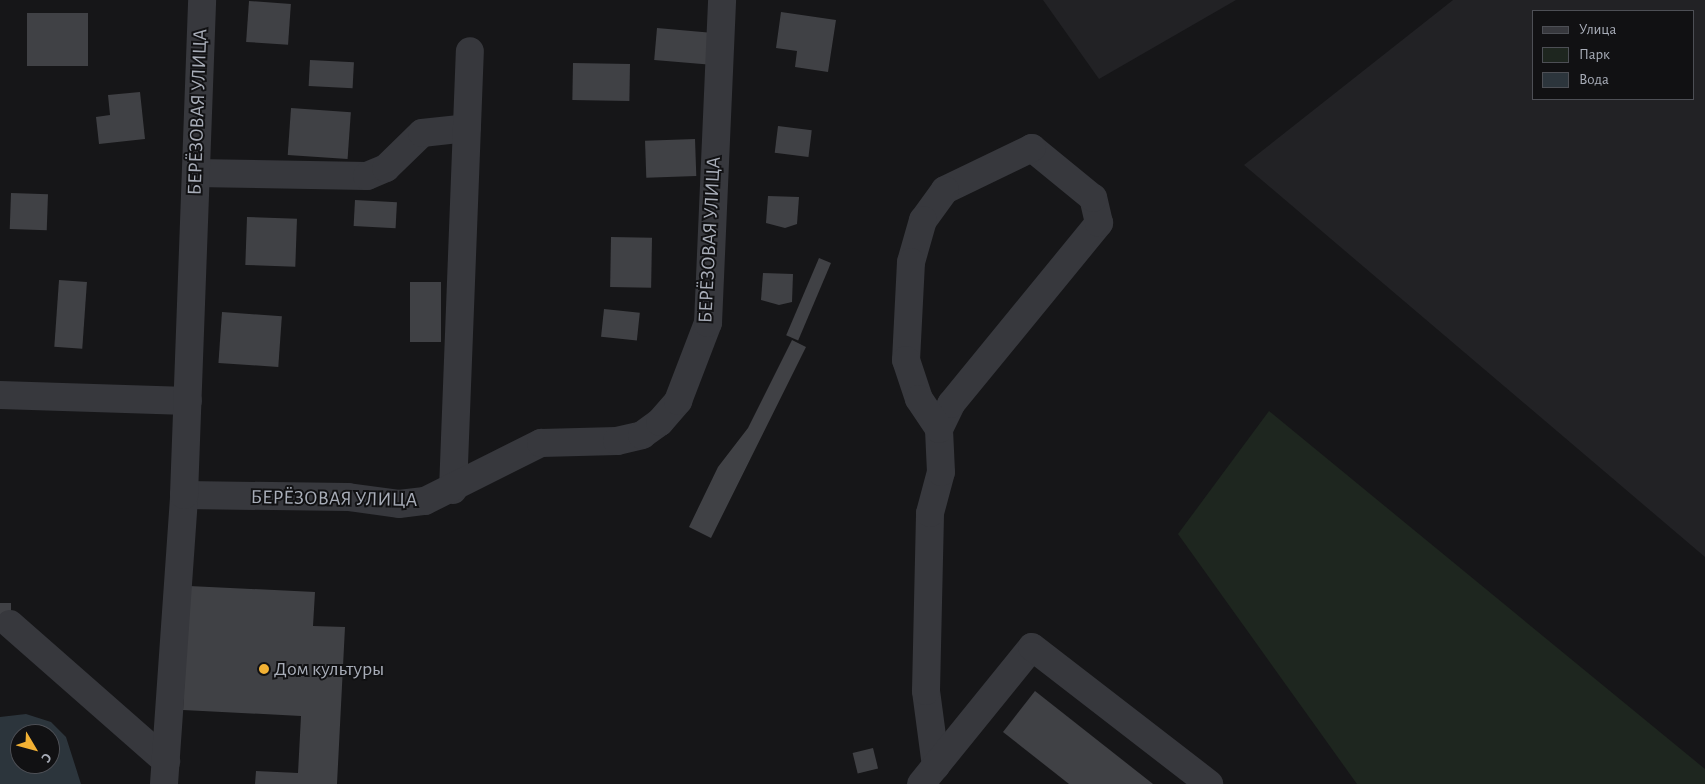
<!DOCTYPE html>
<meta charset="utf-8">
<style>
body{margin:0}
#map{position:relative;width:1705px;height:784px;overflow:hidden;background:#161618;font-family:"Alegreya Sans",sans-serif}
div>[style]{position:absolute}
.built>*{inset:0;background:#222225}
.green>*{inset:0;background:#1e261f}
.water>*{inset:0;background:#2c353c}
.building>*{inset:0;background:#404145;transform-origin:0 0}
.minor>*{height:28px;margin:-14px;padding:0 14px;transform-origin:14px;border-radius:14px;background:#37383d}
.dots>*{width:14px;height:14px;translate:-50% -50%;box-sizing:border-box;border:2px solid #111113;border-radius:50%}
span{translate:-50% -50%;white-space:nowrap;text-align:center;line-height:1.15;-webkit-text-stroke:4px #111113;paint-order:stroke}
.street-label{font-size:20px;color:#a8adb8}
.poi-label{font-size:20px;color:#a8adb8}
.left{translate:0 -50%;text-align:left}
.legend{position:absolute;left:1532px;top:10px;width:162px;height:90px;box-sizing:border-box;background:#111113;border:1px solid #4d4f55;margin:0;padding:6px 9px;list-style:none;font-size:15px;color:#a8adb8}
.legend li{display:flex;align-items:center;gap:10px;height:25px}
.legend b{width:25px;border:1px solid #4d4f55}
.north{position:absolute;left:10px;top:724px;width:50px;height:50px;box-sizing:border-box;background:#111113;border:1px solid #4d4f55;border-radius:50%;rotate:127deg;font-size:14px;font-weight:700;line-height:20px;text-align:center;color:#a8adb8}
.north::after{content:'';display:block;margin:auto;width:18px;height:22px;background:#f2b134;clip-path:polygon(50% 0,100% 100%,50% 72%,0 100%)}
</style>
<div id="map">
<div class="built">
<div style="clip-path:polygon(1043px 0,1236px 0,1099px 79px)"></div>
<div style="clip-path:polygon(evenodd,1453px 0,1705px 0,1705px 557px,1244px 165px,1453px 0,1534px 11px,1694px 11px,1694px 99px,1534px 99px,1534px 11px)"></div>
</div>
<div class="green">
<div style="clip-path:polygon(1269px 411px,1705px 769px,1705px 784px,1357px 784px,1178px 534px)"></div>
</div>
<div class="water">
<div style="clip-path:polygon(evenodd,26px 714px,51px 722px,66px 737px,81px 784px,0 784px,0 717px,26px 714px,20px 734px,50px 734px,50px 764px,20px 764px,20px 734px)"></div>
</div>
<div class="building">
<div style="left:249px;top:1px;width:42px;height:41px;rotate:4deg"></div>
<div style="clip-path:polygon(781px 12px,836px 20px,828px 72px,795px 67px,797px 51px,776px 48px)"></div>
<div style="left:88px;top:13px;width:53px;height:61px;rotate:90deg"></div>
<div style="left:657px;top:28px;width:54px;height:32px;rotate:5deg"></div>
<div style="left:310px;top:60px;width:44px;height:26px;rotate:3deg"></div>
<div style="left:573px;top:63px;width:57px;height:37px;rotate:1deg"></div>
<div style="clip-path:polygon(140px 92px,145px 139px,99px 144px,96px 117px,110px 115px,108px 95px)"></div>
<div style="left:291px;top:108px;width:60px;height:47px;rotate:4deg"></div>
<div style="left:778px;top:126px;width:34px;height:27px;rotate:7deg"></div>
<div style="left:695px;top:139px;width:37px;height:50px;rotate:88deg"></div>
<div style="left:11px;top:193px;width:37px;height:36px;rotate:2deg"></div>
<div style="clip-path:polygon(768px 196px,799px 197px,797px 224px,785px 228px,766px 223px)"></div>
<div style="left:355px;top:200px;width:42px;height:26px;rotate:3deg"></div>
<div style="left:247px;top:217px;width:50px;height:48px;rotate:2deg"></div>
<div style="left:611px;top:237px;width:41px;height:50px;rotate:1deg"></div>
<div style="left:819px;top:258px;width:13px;height:84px;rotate:23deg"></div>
<div style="clip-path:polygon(763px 273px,793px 274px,792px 302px,779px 305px,761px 300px)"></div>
<div style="left:59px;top:280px;width:28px;height:67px;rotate:4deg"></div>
<div style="left:410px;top:282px;width:31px;height:60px"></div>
<div style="left:604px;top:309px;width:36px;height:28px;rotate:6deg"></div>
<div style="left:222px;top:312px;width:60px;height:51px;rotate:4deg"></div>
<div style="clip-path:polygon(792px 340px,806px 347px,711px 538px,689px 527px,718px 467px,748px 428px)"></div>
<div style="clip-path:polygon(189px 586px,315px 592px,313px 626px,345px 627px,337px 784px,255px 784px,256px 771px,298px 773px,301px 716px,183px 710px)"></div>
<div style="left:0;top:603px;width:11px;height:20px"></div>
<div style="clip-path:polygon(1035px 691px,1153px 784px,1069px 784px,1003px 732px)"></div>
<div style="left:873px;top:748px;width:21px;height:21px;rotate:76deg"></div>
</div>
<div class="minor">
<div style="left:196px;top:173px;width:171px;rotate:1deg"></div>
<div style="left:367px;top:176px;width:21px;rotate:-23deg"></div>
<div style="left:386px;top:168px;width:50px;rotate:-44.2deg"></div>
<div style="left:422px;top:133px;width:45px;rotate:-6.3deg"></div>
<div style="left:0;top:395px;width:188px;rotate:1.8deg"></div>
<div style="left:453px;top:490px;width:439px;rotate:-87.8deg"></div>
<div style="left:184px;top:495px;width:164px;rotate:0.7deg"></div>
<div style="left:348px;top:497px;width:51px;rotate:7.8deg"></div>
<div style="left:399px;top:504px;width:26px;rotate:-7deg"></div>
<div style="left:425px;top:501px;width:130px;rotate:-26.6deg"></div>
<div style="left:541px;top:443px;width:76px;rotate:-1.5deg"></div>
<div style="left:617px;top:441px;width:26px;rotate:-13deg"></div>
<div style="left:642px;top:435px;width:22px;rotate:-36deg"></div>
<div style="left:660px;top:422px;width:28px;rotate:-49deg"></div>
<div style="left:678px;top:401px;width:84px;rotate:-69deg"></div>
<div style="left:708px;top:323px;width:323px;rotate:-87.5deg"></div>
<div style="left:10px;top:624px;width:208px;rotate:41.3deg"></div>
<div style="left:936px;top:766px;width:76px;rotate:-97.6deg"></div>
<div style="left:926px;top:691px;width:178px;rotate:-88.7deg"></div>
<div style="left:930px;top:513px;width:42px;rotate:-75deg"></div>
<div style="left:941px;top:472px;width:43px;rotate:-92.7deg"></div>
<div style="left:939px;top:429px;width:28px;rotate:-64deg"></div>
<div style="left:951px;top:404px;width:234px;rotate:-50.7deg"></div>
<div style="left:1099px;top:223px;width:26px;rotate:-103deg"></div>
<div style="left:1093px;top:198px;width:79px;rotate:-140.7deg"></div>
<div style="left:1032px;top:148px;width:97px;rotate:154.2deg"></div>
<div style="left:945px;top:190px;width:37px;rotate:126deg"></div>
<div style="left:923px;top:220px;width:44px;rotate:105.9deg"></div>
<div style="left:911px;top:262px;width:98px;rotate:92.9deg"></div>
<div style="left:906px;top:360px;width:41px;rotate:71.6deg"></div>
<div style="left:919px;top:399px;width:36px;rotate:56deg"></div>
<div style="left:164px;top:784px;width:290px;rotate:-86deg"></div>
<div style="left:184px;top:495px;width:495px;rotate:-87.9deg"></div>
<div style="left:921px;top:784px;width:176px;rotate:-51deg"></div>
<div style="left:1032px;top:647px;width:224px;rotate:37.7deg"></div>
</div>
<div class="dots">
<div style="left:264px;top:669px;background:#f2b134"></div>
</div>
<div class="street-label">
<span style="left:198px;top:112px;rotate:-88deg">БЕРЁЗОВАЯ УЛИЦА</span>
<span style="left:710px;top:240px;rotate:-87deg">БЕРЁЗОВАЯ УЛИЦА</span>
<span style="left:334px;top:499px;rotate:1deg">БЕРЁЗОВАЯ УЛИЦА</span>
</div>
<div class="poi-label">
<span class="left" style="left:274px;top:669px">Дом культуры</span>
</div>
<ul class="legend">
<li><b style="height:6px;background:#37383d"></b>Улица</li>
<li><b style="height:14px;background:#1e261f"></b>Парк</li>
<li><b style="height:14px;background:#2c353c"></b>Вода</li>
</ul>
<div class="north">С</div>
</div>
